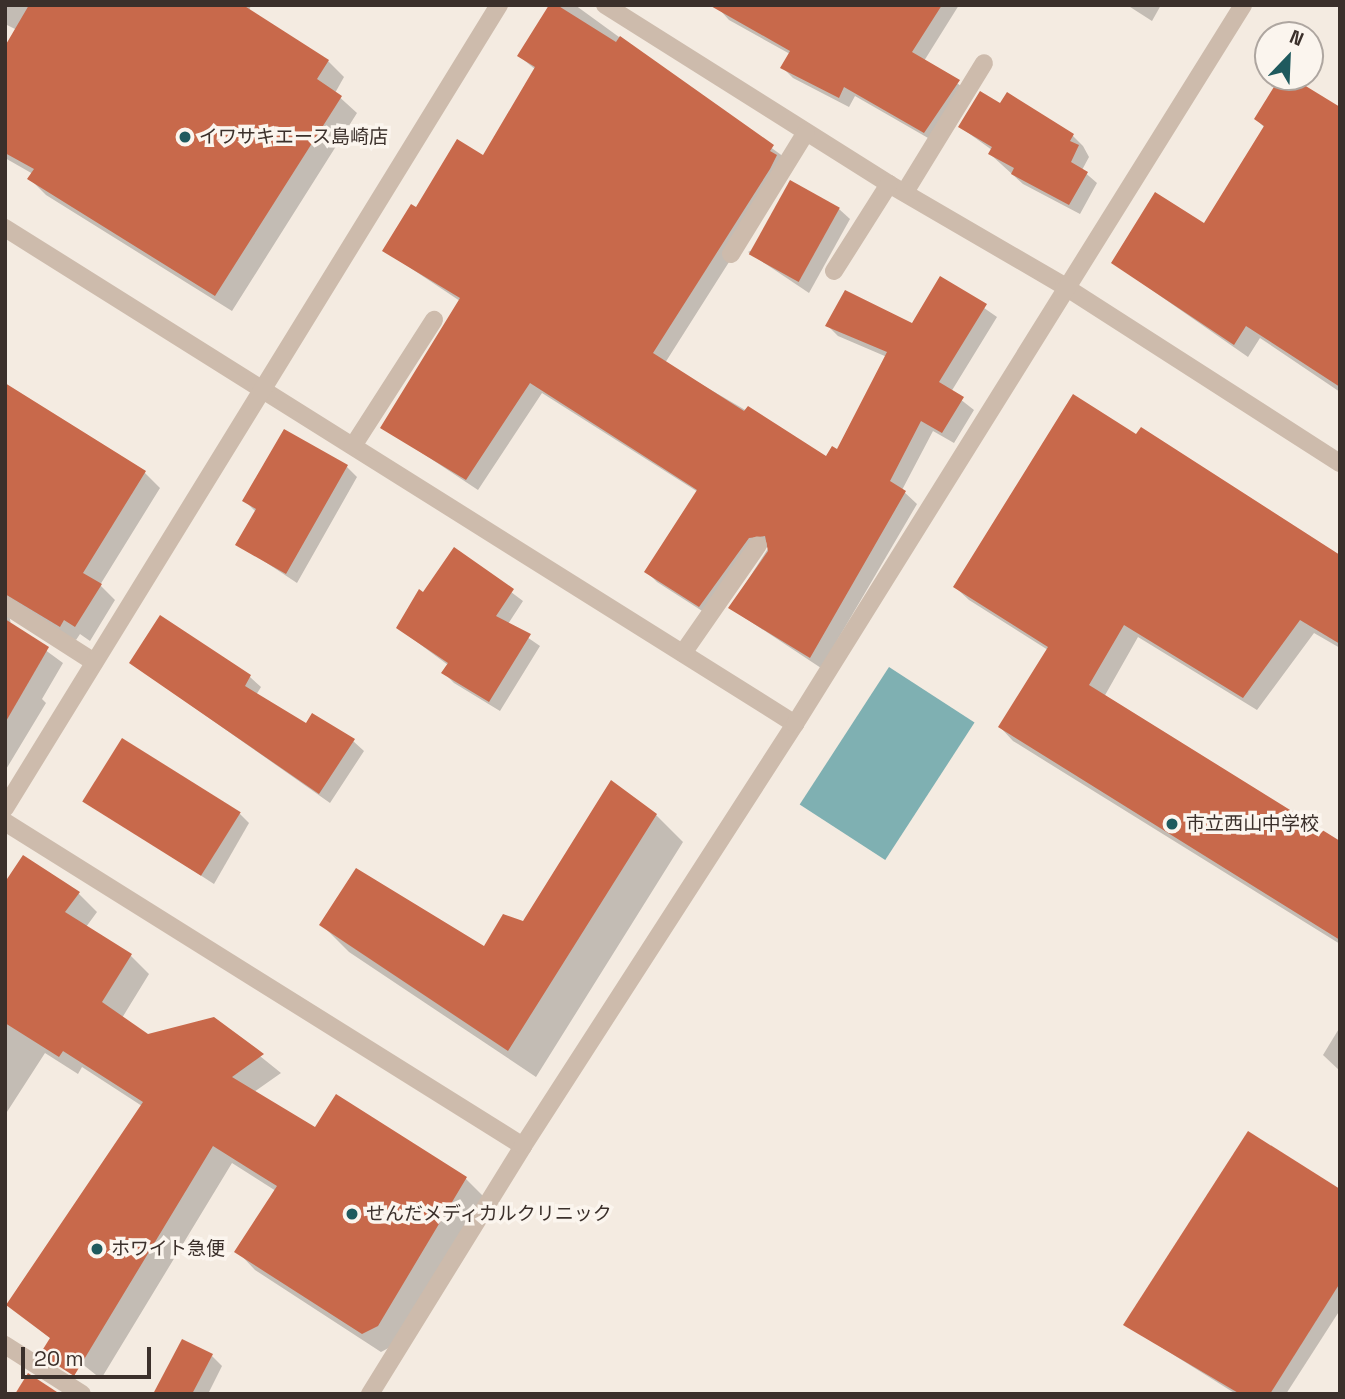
<!DOCTYPE html>
<meta charset="utf-8">
<style>
body{margin:0}
#map{position:relative;width:1345px;height:1399px;overflow:hidden;background:#f4ebe1;font-family:"Space Grotesk","Noto Sans JP",sans-serif}
div>[style]{position:absolute}
.water>*{inset:0;background:#7fb0b2;transform-origin:0 0}
.shadow>*{inset:0;background:#0003}
.building>*{inset:0;background:#c8694b;transform-origin:0 0}
.minor>*{height:18px;margin:-9px;padding:0 9px;transform-origin:9px;border-radius:9px;background:#cdbbac}
.dots>*{width:19px;height:19px;translate:-50% -50%;box-sizing:border-box;border:4px solid #fbf5ee;border-radius:50%}
span{translate:-50% -50%;white-space:nowrap;text-align:center;line-height:1.15;-webkit-text-stroke:7px #fbf5ee;paint-order:stroke}
.poi-label{font-size:19px;color:#3b302b}
.left{translate:0 -50%;text-align:left}
.frame{position:absolute;inset:0;border:7px solid #3b302b;pointer-events:none}
.north{position:absolute;left:1254px;top:21px;width:70px;height:70px;box-sizing:border-box;background:#fbf5ee;border:2px solid #aea6a0;border-radius:50%;rotate:23deg;font-size:19px;font-weight:700;line-height:28px;text-align:center;color:#3b302b}
.north::after{content:'';display:block;margin:auto;width:24px;height:32px;background:#1f5a5e;clip-path:polygon(50% 0,100% 100%,50% 72%,0 100%)}
.scale{position:absolute;left:21px;top:1347px;width:130px;height:32px;box-sizing:border-box;border:4px solid #3b302b;border-top:0;padding-left:9px;font-size:21px;line-height:24px;white-space:nowrap;color:#3b302b;-webkit-text-stroke:5px #fbf5ee;paint-order:stroke}
</style>
<div id="map">
<div class="water">
<div style="left:889px;top:667px;width:102px;height:164px;rotate:33deg"></div>
</div>
<div class="shadow">
<div style="clip-path:polygon(5px 5px,251px 5px,249px 11px,328px 61px,344px 77px,335px 93px,357px 113px,232px 311px,46px 195px,30px 179px,33px 174px,5px 158px,5px 50px,17px 30px,5px 24px)"></div>
<div style="clip-path:polygon(551px 5px,575px 5px,784px 157px,781px 180px,665px 363px,827px 458px,838px 452px,887px 357px,838px 336px,827px 325px,913px 325px,941px 278px,997px 317px,951px 392px,974px 410px,954px 443px,933px 431px,902px 490px,917px 504px,821px 668px,730px 608px,769px 547px,760px 549px,710px 616px,657px 582px,646px 571px,698px 492px,542px 393px,478px 490px,383px 427px,460px 301px,385px 251px,417px 209px,484px 157px,536px 70px,519px 56px)"></div>
<div style="clip-path:polygon(721px 5px,959px 5px,924px 61px,970px 92px,935px 142px,855px 96px,849px 107px,793px 78px,783px 68px,790px 54px,729px 20px,719px 9px)"></div>
<div style="clip-path:polygon(1127px 5px,1161px 5px,1152px 21px)"></div>
<div style="clip-path:polygon(1282px 77px,1340px 109px,1340px 392px,1260px 338px,1248px 357px,1113px 263px,1204px 226px,1265px 128px,1256px 119px)"></div>
<div style="clip-path:polygon(1001px 106px,1073px 136px,1083px 146px,1089px 157px,1082px 170px,1097px 183px,1080px 214px,1023px 184px,990px 154px,992px 150px,960px 127px)"></div>
<div style="clip-path:polygon(839px 209px,850px 219px,809px 293px,748px 252px)"></div>
<div style="clip-path:polygon(5px 385px,145px 473px,160px 488px,100px 585px,115px 600px,90px 641px,80px 634px,76px 640px,9px 614px,11px 625px,63px 663px,42px 699px,46px 703px,5px 771px)"></div>
<div style="clip-path:polygon(347px 467px,357px 477px,297px 583px,238px 544px,256px 512px,244px 500px)"></div>
<div style="clip-path:polygon(455px 550px,523px 601px,508px 624px,540px 646px,500px 711px,454px 683px,444px 673px,448px 665px,398px 628px)"></div>
<div style="clip-path:polygon(1340px 557px,1340px 648px,1314px 633px,1257px 710px,1138px 637px,1104px 697px,1340px 843px,1340px 944px,1013px 741px,1000px 727px,1048px 650px,969px 600px,955px 587px)"></div>
<div style="clip-path:polygon(160px 618px,250px 677px,261px 687px,256px 695px,307px 725px,353px 741px,364px 751px,330px 803px,131px 663px)"></div>
<div style="clip-path:polygon(85px 801px,240px 814px,249px 823px,214px 884px)"></div>
<div style="clip-path:polygon(656px 815px,683px 842px,536px 1077px,349px 952px,322px 925px,485px 948px,524px 923px)"></div>
<div style="clip-path:polygon(23px 858px,79px 894px,97px 912px,86px 927px,131px 956px,149px 974px,122px 1018px,148px 1036px,214px 1019px,281px 1073px,254px 1092px,316px 1129px,466px 1179px,484px 1197px,396px 1344px,381px 1352px,255px 1270px,237px 1251px,276px 1191px,232px 1163px,101px 1379px,9px 1305px,142px 1106px,82px 1067px,78px 1074px,45px 1053px,5px 1115px,5px 885px)"></div>
<div style="clip-path:polygon(1340px 1027px,1340px 1071px,1323px 1055px)"></div>
<div style="clip-path:polygon(1340px 1191px,1340px 1310px,1286px 1394px,1236px 1394px,1126px 1325px)"></div>
<div style="clip-path:polygon(212px 1356px,222px 1366px,208px 1394px,155px 1394px)"></div>
</div>
<div class="building">
<div style="clip-path:polygon(29px 5px,243px 5px,329px 60px,317px 79px,342px 96px,215px 296px,27px 179px,34px 169px,5px 153px,5px 46px)"></div>
<div style="clip-path:polygon(549px 5px,557px 5px,616px 42px,620px 36px,774px 145px,770px 151px,777px 155px,770px 169px,653px 353px,744px 411px,748px 406px,826px 456px,832px 446px,837px 449px,887px 352px,825px 326px,845px 290px,912px 323px,940px 276px,987px 304px,939px 382px,964px 397px,942px 433px,921px 421px,890px 481px,906px 491px,810px 658px,728px 608px,768px 551px,765px 536px,749px 538px,699px 607px,644px 572px,697px 490px,530px 383px,466px 480px,380px 428px,460px 298px,382px 251px,411px 204px,416px 207px,457px 139px,483px 155px,535px 67px,517px 56px)"></div>
<div style="clip-path:polygon(709px 5px,942px 5px,912px 52px,960px 80px,924px 133px,844px 87px,839px 98px,780px 68px,790px 51px)"></div>
<div style="clip-path:polygon(1280px 77px,1291px 77px,1340px 107px,1340px 387px,1246px 326px,1234px 345px,1111px 263px,1155px 192px,1204px 223px,1264px 126px,1254px 119px)"></div>
<div style="clip-path:polygon(980px 91px,1000px 103px,1007px 92px,1074px 134px,1070px 141px,1079px 145px,1071px 162px,1088px 172px,1069px 205px,1011px 174px,1014px 168px,988px 154px,992px 147px,958px 127px)"></div>
<div style="left:790px;top:180px;width:57px;height:85px;rotate:29deg"></div>
<div style="clip-path:polygon(5px 383px,146px 471px,83px 573px,102px 584px,75px 627px,64px 620px,60px 627px,5px 594px)"></div>
<div style="clip-path:polygon(1073px 394px,1136px 434px,1141px 427px,1340px 555px,1340px 644px,1300px 620px,1243px 698px,1124px 625px,1089px 685px,1340px 841px,1340px 940px,998px 727px,1048px 647px,953px 587px)"></div>
<div style="clip-path:polygon(284px 429px,348px 465px,286px 574px,235px 545px,256px 509px,242px 501px)"></div>
<div style="clip-path:polygon(454px 547px,514px 589px,496px 616px,531px 634px,489px 702px,441px 673px,448px 663px,396px 628px,419px 589px,423px 592px)"></div>
<div style="clip-path:polygon(160px 615px,251px 675px,245px 686px,306px 723px,312px 713px,355px 739px,319px 794px,129px 663px)"></div>
<div style="clip-path:polygon(5px 619px,49px 647px,5px 723px)"></div>
<div style="left:122px;top:738px;width:140px;height:75px;rotate:32deg"></div>
<div style="clip-path:polygon(611px 780px,657px 814px,508px 1051px,319px 925px,356px 868px,484px 946px,503px 914px,523px 921px)"></div>
<div style="clip-path:polygon(23px 855px,80px 892px,65px 912px,132px 954px,102px 1002px,148px 1034px,214px 1017px,264px 1054px,232px 1077px,315px 1127px,336px 1094px,467px 1177px,378px 1326px,362px 1334px,234px 1252px,277px 1186px,213px 1146px,74px 1376px,40px 1354px,50px 1338px,6px 1305px,143px 1102px,63px 1051px,59px 1057px,5px 1023px,5px 882px)"></div>
<div style="clip-path:polygon(1248px 1131px,1340px 1189px,1340px 1283px,1270px 1394px,1240px 1394px,1123px 1325px)"></div>
<div style="clip-path:polygon(182px 1339px,213px 1354px,192px 1394px,153px 1394px)"></div>
<div style="clip-path:polygon(28px 1373px,60px 1394px,15px 1394px)"></div>
</div>
<div class="minor">
<div style="left:605px;top:5px;width:336px;rotate:32.2deg"></div>
<div style="left:889px;top:184px;width:203px;rotate:30.2deg"></div>
<div style="left:1064px;top:286px;width:328px;rotate:32.7deg"></div>
<div style="left:905px;top:192px;width:151px;rotate:-58.5deg"></div>
<div style="left:5px;top:228px;width:933px;rotate:32.12deg"></div>
<div style="left:731px;top:254px;width:143px;rotate:-58.4deg"></div>
<div style="left:834px;top:271px;width:103px;rotate:-57.7deg"></div>
<div style="left:353px;top:446px;width:150px;rotate:-57.3deg"></div>
<div style="left:5px;top:605px;width:106px;rotate:32.6deg"></div>
<div style="left:683px;top:653px;width:131px;rotate:-55.2deg"></div>
<div style="left:5px;top:808px;width:943px;rotate:-58.4deg"></div>
<div style="left:5px;top:822px;width:611px;rotate:32.03deg"></div>
<div style="left:5px;top:1345px;width:91px;rotate:32.5deg"></div>
<div style="left:370px;top:1394px;width:291px;rotate:-58.3deg"></div>
<div style="left:523px;top:1146px;width:502px;rotate:-57.2deg"></div>
<div style="left:795px;top:724px;width:847px;rotate:-58.07deg"></div>
</div>
<div class="dots">
<div style="left:185px;top:137px;background:#1f5a5e"></div>
<div style="left:1172px;top:824px;background:#1f5a5e"></div>
<div style="left:352px;top:1214px;background:#1f5a5e"></div>
<div style="left:97px;top:1249px;background:#1f5a5e"></div>
</div>
<div class="poi-label">
<span class="left" style="left:199px;top:137px">イワサキエース島崎店</span>
<span class="left" style="left:1186px;top:824px">市立西山中学校</span>
<span class="left" style="left:366px;top:1214px">せんだメディカルクリニック</span>
<span class="left" style="left:111px;top:1249px">ホワイト急便</span>
</div>
<div class="frame"></div>
<div class="north">N</div>
<div class="scale">20 m</div>
</div>
